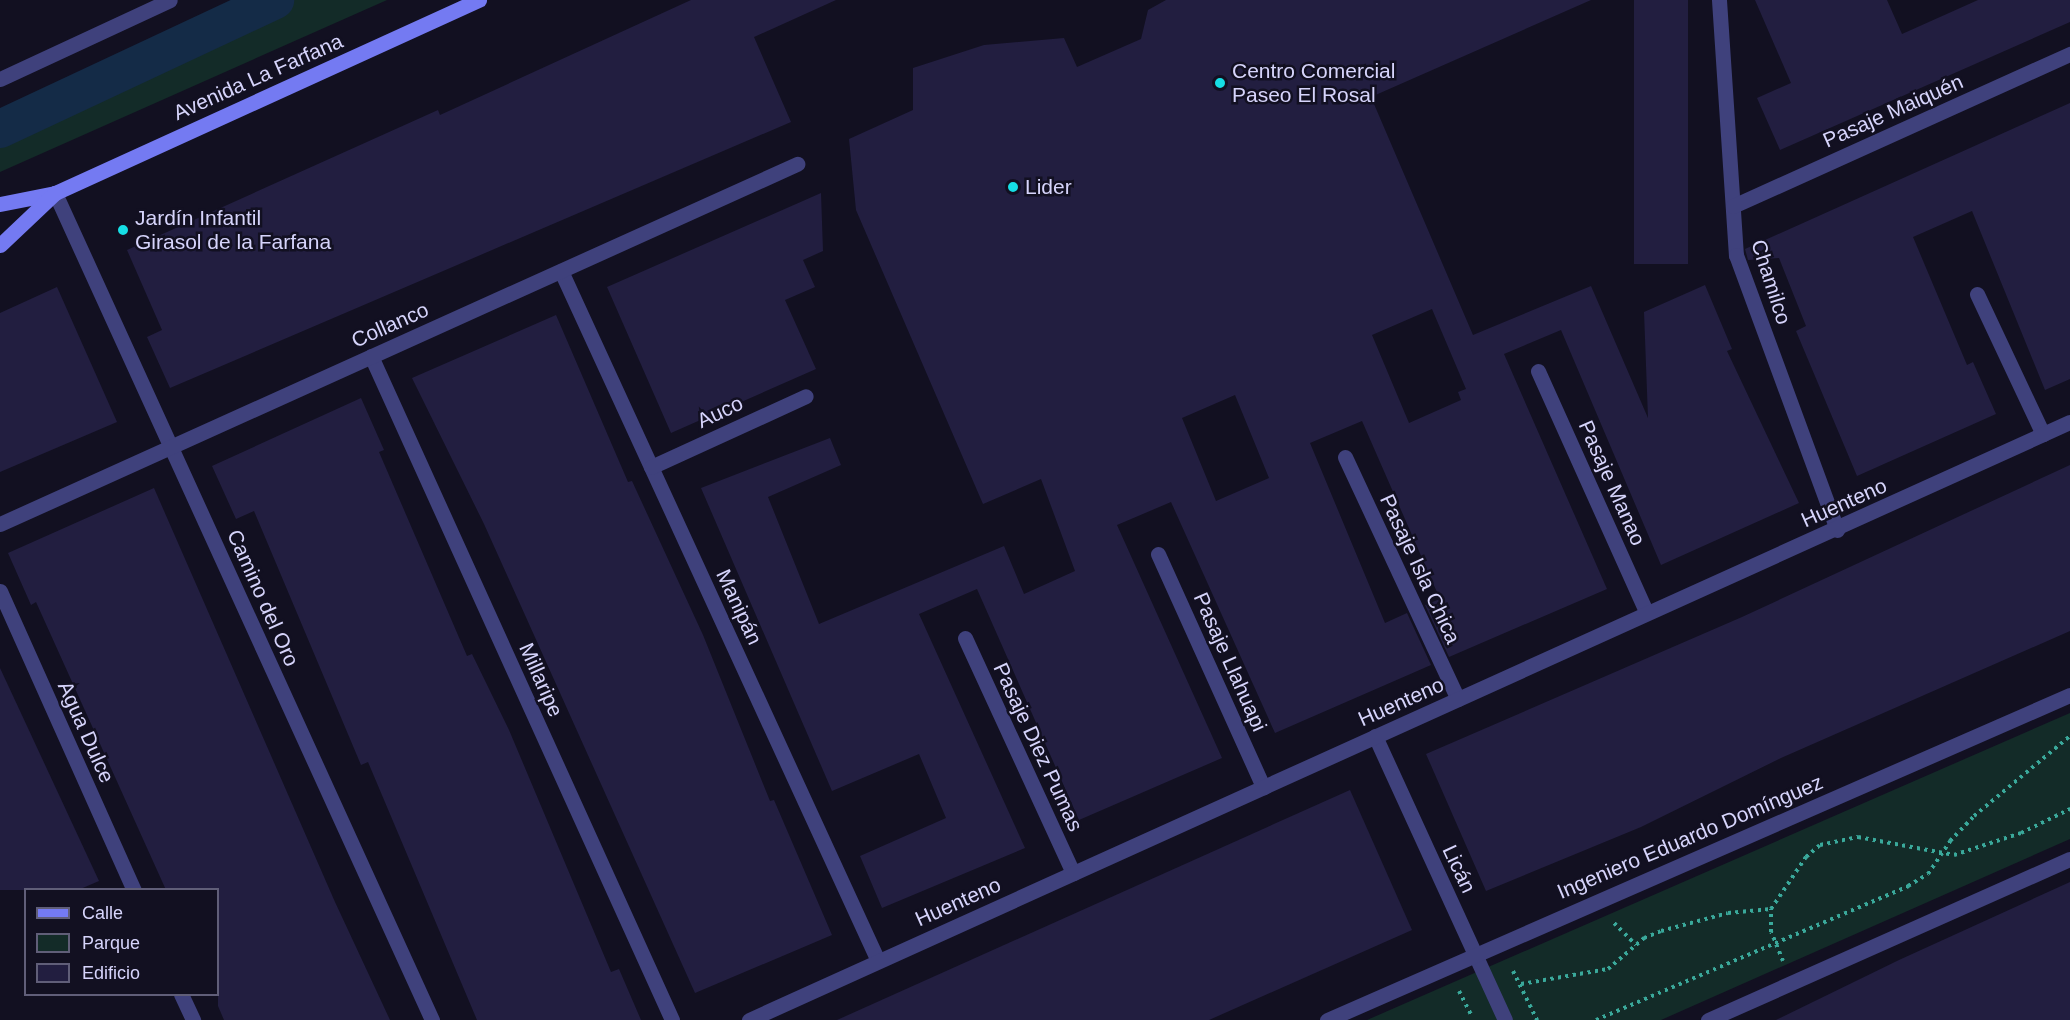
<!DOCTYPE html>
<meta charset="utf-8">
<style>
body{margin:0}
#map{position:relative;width:2070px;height:1020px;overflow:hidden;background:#121021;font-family:Helvetica,sans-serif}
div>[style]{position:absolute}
.green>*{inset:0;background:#132b28}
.canal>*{height:38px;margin:-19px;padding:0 19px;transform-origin:19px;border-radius:19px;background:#142b47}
.building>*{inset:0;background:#221e40;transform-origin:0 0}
.path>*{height:4px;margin-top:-2px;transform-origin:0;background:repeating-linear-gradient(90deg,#3aa99b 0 3px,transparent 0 7.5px)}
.street>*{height:15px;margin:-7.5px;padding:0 7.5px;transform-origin:7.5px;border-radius:7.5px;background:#3f417c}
.secondary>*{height:15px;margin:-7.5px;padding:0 7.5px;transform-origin:7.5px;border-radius:7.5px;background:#747af2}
.dots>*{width:16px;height:16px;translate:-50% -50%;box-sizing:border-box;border:3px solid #121021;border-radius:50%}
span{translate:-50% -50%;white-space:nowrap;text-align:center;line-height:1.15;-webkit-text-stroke:5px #121021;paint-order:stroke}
.poi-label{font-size:21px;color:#d6d4fb}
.left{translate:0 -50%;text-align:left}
.street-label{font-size:21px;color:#d6d4fb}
.legend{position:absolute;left:24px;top:888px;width:195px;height:108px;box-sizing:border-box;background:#121021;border:2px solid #605e78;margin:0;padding:8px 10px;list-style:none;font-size:18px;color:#d6d4fb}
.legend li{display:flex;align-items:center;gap:12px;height:30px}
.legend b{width:30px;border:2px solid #605e78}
</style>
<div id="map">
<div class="green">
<div style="clip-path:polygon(245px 0,387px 0,0 172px,0 110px)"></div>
<div style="clip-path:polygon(2070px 713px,2070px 839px,1661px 1020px,1367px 1020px)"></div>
</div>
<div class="canal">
<div style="left:0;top:129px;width:304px;rotate:-25.1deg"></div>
</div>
<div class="building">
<div style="clip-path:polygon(691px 0,836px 0,754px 37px,791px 122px,170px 388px,147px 337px,162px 330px,127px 250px,438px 110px,440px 115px)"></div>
<div style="clip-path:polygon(evenodd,1166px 0,1591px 0,1371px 97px,1473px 335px,1591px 286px,1648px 418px,1644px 312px,1705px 285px,1732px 349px,1727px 351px,1799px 503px,1661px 565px,1561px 330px,1504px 354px,1607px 589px,1449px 657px,1425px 605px,1440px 599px,1362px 421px,1310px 443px,1385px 623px,1407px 613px,1431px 665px,1275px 733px,1171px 502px,1117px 525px,1222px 758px,1079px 820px,977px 589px,919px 614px,1025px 848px,882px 908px,860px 856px,946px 818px,919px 754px,832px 791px,701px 488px,830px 438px,841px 465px,768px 497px,819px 624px,1004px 546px,1024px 594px,1075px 571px,1041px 479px,983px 504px,856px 210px,849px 139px,913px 110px,913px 68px,984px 45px,1064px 38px,1077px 67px,1141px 39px,1148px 10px,1166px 0,1432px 309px,1466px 389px,1458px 392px,1461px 400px,1409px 423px,1372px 335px,1432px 309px,1166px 0,1235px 395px,1269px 478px,1216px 501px,1182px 418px,1235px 395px)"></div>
<div style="left:1634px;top:0;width:54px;height:264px"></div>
<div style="clip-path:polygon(1755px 0,1887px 0,1902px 34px,1978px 0,2070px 0,2070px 22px,1780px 150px,1757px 98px,1791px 83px)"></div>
<div style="clip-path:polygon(2070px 103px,2070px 379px,2045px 390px,1972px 211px,1913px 237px,1967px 365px,1973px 362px,1996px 414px,1857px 476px,1796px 331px,1806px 326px,1779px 258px,1748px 260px,1745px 249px)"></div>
<div style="clip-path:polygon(821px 193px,823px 251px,803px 260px,815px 287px,785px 300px,816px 369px,671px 433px,607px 287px)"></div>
<div style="clip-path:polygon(57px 287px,117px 422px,0 472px,0 313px)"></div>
<div style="clip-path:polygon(556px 315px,628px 482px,632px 481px,703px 635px,770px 801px,774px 800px,832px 935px,695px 993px,484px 524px,412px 378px)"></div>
<div style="clip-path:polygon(361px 398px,384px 450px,379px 452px,467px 656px,472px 654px,509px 730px,611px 972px,619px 969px,641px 1020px,477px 1020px,368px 762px,361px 765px,254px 511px,236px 519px,212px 466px)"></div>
<div style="clip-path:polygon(2070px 465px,2070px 631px,1781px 758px,1641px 827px,1486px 891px,1426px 754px,1742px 617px)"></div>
<div style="clip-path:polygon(154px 488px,335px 902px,390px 1020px,224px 1020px,218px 1006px,218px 890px,166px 890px,36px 602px,31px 605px,8px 553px)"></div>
<div style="clip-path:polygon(0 668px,99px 881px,78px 890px,0 890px)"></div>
<div style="clip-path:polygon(1350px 790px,1412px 930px,1209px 1020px,837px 1020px)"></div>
<div style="clip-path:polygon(2070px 882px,2070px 1020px,1776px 1020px,1899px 960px)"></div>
</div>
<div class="path">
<div style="left:1614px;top:923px;width:31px;rotate:45deg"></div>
<div style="left:1783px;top:961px;width:31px;rotate:-112deg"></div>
<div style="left:1771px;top:932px;width:23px;rotate:-90deg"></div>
<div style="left:1771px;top:909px;width:63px;rotate:-56.1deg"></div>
<div style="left:1806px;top:857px;width:18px;rotate:-41deg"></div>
<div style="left:1820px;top:845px;width:39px;rotate:-12deg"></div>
<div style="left:1858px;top:837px;width:98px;rotate:10.6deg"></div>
<div style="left:1954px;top:855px;width:71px;rotate:-18.2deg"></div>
<div style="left:2021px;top:833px;width:55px;rotate:-26.1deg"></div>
<div style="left:1513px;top:971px;width:55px;rotate:63.9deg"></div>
<div style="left:1521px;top:984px;width:88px;rotate:-9.8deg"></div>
<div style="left:1608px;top:969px;width:48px;rotate:-40.7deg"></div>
<div style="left:1644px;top:938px;width:18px;rotate:-22deg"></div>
<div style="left:1661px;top:931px;width:69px;rotate:-15deg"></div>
<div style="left:1728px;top:913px;width:43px;rotate:-5.3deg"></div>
<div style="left:1459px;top:991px;width:29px;rotate:63deg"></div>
<div style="left:1596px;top:1020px;width:340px;rotate:-23.2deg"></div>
<div style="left:1908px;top:886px;width:23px;rotate:-31deg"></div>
<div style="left:1928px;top:874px;width:40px;rotate:-56deg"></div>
<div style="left:1950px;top:841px;width:35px;rotate:-46deg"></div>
<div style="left:1974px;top:816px;width:125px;rotate:-39.8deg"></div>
</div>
<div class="street">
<div style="left:1719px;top:0;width:256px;rotate:86.2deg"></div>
<div style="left:1736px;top:255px;width:293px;rotate:69.8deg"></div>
<div style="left:0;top:79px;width:187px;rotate:-24.9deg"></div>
<div style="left:55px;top:193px;width:909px;rotate:65.49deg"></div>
<div style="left:1733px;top:206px;width:370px;rotate:-24.3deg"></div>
<div style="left:561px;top:271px;width:759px;rotate:65.32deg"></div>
<div style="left:1977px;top:294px;width:155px;rotate:64.8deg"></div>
<div style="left:371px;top:356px;width:729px;rotate:65.61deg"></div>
<div style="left:1538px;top:371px;width:265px;rotate:65.8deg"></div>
<div style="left:1345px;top:457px;width:267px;rotate:65deg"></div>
<div style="left:651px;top:467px;width:170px;rotate:-24.6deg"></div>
<div style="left:0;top:524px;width:875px;rotate:-24.31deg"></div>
<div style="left:1158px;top:554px;width:256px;rotate:65.7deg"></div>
<div style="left:0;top:591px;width:328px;rotate:65.9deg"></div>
<div style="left:965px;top:638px;width:259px;rotate:65.3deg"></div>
<div style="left:1375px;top:736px;width:312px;rotate:65.4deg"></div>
<div style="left:181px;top:994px;width:29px;rotate:65deg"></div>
<div style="left:749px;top:1020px;width:1450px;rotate:-24.36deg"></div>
<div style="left:1327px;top:1020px;width:811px;rotate:-23.63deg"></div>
<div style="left:1708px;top:1020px;width:396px;rotate:-24deg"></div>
</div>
<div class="secondary">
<div style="left:0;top:204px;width:56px;rotate:-11.3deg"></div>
<div style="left:55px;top:193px;width:466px;rotate:-24.5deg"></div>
<div style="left:0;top:245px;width:76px;rotate:-43.4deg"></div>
</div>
<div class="dots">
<div style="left:1220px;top:83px;background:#16dee5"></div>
<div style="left:1013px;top:187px;background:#16dee5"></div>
<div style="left:123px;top:230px;background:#16dee5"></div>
</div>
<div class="poi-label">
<span class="left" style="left:1232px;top:83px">Centro Comercial<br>Paseo El Rosal</span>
<span class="left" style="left:1025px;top:187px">Lider</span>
<span class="left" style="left:135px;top:230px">Jardín Infantil<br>Girasol de la Farfana</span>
</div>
<div class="street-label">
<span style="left:258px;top:77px;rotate:-24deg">Avenida La Farfana</span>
<span style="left:1893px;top:111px;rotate:-24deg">Pasaje Maiquén</span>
<span style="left:1771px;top:282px;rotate:72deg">Chamilco</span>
<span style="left:390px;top:325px;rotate:-24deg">Collanco</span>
<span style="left:720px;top:412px;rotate:-25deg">Auco</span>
<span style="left:1612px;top:483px;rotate:66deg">Pasaje Manao</span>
<span style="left:1844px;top:503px;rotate:-24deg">Huenteno</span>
<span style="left:1420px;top:569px;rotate:65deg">Pasaje Isla Chica</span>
<span style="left:263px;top:598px;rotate:66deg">Camino del Oro</span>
<span style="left:739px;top:607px;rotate:65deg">Manipán</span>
<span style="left:1230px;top:662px;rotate:66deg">Pasaje Llahuapi</span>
<span style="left:541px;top:680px;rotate:66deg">Millaripe</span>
<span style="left:1401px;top:702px;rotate:-24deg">Huenteno</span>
<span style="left:86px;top:732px;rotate:66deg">Agua Dulce</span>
<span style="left:1038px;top:747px;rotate:65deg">Pasaje Diez Pumas</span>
<span style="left:1690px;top:837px;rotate:-23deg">Ingeniero Eduardo Domínguez</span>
<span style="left:1459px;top:869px;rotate:65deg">Licán</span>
<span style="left:958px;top:902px;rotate:-24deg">Huenteno</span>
</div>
<ul class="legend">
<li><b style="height:8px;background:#747af2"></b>Calle</li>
<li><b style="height:16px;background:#132b28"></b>Parque</li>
<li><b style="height:16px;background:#221e40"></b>Edificio</li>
</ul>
</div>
